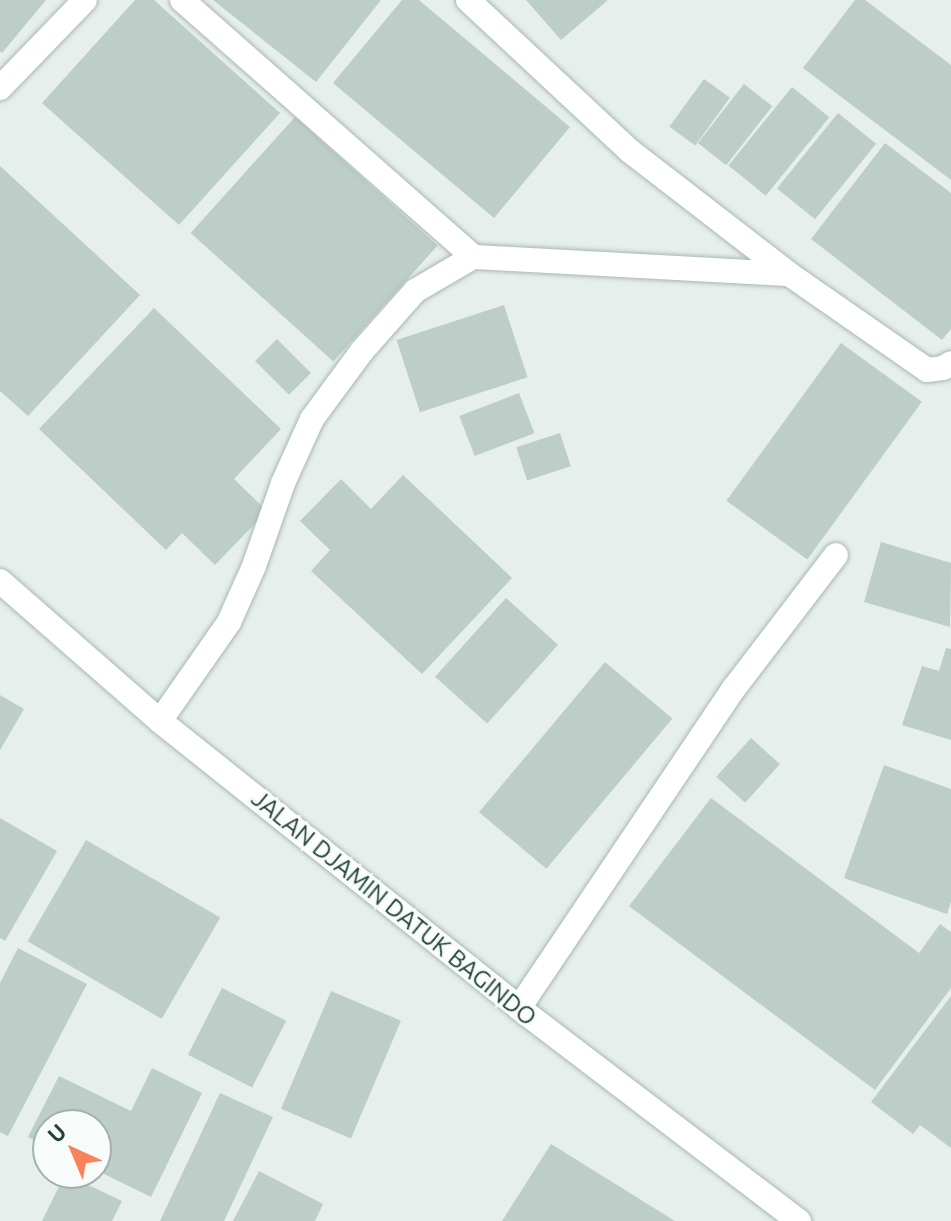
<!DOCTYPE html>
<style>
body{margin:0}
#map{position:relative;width:951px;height:1221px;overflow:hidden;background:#e6efeb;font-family:Ubuntu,sans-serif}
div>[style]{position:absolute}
.building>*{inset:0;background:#bdcdc7;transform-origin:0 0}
.roads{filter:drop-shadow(0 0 2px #a8b8b2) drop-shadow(0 0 2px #a8b8b2)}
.street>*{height:24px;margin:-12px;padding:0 12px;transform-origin:12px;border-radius:12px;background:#fff}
.secondary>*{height:24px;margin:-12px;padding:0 12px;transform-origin:12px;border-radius:12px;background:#fff}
span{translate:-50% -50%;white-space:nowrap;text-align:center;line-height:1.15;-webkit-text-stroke:6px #f7fbf9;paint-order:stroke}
.street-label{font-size:24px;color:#23433a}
.north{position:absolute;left:32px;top:1109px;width:80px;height:80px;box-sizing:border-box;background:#f7fbf9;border:2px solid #a2b1ad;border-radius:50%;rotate:316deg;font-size:22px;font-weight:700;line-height:32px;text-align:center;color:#23433a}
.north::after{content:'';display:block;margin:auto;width:28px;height:36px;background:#f9825a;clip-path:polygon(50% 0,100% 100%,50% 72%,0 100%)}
</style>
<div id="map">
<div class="building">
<div style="clip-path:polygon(0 0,46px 0,2px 53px,0 51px)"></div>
<div style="clip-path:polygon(135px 0,154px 0,280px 113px,179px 225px,42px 103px)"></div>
<div style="clip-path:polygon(213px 0,381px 0,316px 82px)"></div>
<div style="clip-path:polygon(402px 0,419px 0,570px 127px,494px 218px,333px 83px)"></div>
<div style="clip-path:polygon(526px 0,608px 0,561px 40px)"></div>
<div style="clip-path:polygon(855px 0,865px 0,951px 65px,951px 180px,803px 68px)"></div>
<div style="left:704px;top:79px;width:32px;height:59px;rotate:36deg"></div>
<div style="left:744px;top:84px;width:36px;height:75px;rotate:38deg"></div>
<div style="left:792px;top:87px;width:48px;height:101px;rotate:39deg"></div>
<div style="left:838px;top:113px;width:49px;height:97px;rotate:39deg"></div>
<div style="left:295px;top:117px;width:192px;height:156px;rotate:42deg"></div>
<div style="clip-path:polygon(885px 143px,951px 193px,951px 329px,942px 340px,811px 239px)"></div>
<div style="clip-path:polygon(0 166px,140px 295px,28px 416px,0 391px)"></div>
<div style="left:504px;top:305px;width:76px;height:113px;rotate:72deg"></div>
<div style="clip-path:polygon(154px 308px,281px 429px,234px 479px,267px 511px,215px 565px,182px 533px,166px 550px,39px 429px)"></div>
<div style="left:277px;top:339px;width:48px;height:31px;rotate:45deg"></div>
<div style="left:841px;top:343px;width:100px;height:195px;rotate:36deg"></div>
<div style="left:519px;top:393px;width:43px;height:64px;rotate:69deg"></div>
<div style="left:560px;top:433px;width:35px;height:46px;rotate:72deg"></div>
<div style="clip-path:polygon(403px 475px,512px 578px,422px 674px,311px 571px,330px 550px,300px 521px,341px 479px,371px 509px)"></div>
<div style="clip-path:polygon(881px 542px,951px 563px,950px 627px,864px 602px)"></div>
<div style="left:506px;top:598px;width:70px;height:106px;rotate:42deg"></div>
<div style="clip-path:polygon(946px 648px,951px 649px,951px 740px,902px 725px,922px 666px,939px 671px)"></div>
<div style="left:605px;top:662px;width:88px;height:196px;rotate:40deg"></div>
<div style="clip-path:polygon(0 695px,24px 709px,0 750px)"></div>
<div style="left:751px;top:738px;width:39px;height:52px;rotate:42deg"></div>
<div style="clip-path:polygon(884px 765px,951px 789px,951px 902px,947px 914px,844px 878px)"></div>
<div style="clip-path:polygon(711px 798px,919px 953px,940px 924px,951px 932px,951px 988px,875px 1090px,629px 906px)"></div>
<div style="clip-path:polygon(0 818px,57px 851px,5px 941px,0 938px)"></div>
<div style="left:86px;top:840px;width:155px;height:117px;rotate:30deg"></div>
<div style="clip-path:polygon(18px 948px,87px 984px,8px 1136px,0 1132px,0 983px)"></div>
<div style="left:222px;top:988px;width:72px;height:75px;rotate:27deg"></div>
<div style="left:331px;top:991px;width:76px;height:128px;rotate:23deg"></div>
<div style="clip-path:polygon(951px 996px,951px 1148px,920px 1125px,913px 1134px,871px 1102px)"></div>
<div style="clip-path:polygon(152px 1068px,202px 1093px,151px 1197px,96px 1170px,96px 1125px,48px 1125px,48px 1147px,28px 1137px,59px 1076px,131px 1111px)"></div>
<div style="clip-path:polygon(220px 1093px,273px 1117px,224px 1221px,160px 1221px)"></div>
<div style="clip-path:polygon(551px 1144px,675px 1221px,502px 1221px)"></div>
<div style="clip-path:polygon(259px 1171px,323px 1204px,315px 1221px,233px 1221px)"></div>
<div style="clip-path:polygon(65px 1174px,122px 1201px,112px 1221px,42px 1221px)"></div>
</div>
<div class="roads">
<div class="street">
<div style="left:182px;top:0;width:388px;rotate:41.4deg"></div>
<div style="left:468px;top:0;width:221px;rotate:43deg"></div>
<div style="left:630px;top:151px;width:201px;rotate:37.7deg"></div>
<div style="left:789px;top:274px;width:168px;rotate:34.8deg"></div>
<div style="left:927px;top:370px;width:16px;rotate:-7deg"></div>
<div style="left:943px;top:368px;width:9px;rotate:-32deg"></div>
<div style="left:0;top:88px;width:122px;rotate:-46deg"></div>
<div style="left:160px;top:721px;width:121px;rotate:-55.1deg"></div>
<div style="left:229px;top:622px;width:61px;rotate:-65.9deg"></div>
<div style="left:254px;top:566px;width:88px;rotate:-70.7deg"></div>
<div style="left:283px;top:483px;width:70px;rotate:-65.6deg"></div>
<div style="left:312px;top:419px;width:84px;rotate:-53.7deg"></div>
<div style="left:362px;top:351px;width:80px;rotate:-48.5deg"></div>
<div style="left:415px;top:291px;width:67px;rotate:-30.4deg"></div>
<div style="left:473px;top:257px;width:316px;rotate:3.1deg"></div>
<div style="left:519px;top:1008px;width:387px;rotate:-56.1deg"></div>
<div style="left:735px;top:687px;width:166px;rotate:-52.6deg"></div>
</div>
<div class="secondary">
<div style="left:0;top:581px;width:213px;rotate:41.2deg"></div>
<div style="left:160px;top:721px;width:460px;rotate:38.6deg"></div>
<div style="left:519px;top:1008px;width:352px;rotate:37.3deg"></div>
</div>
</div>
<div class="street-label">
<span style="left:394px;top:908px;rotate:39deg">JALAN DJAMIN DATUK BAGINDO</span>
</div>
<div class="north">U</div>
</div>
